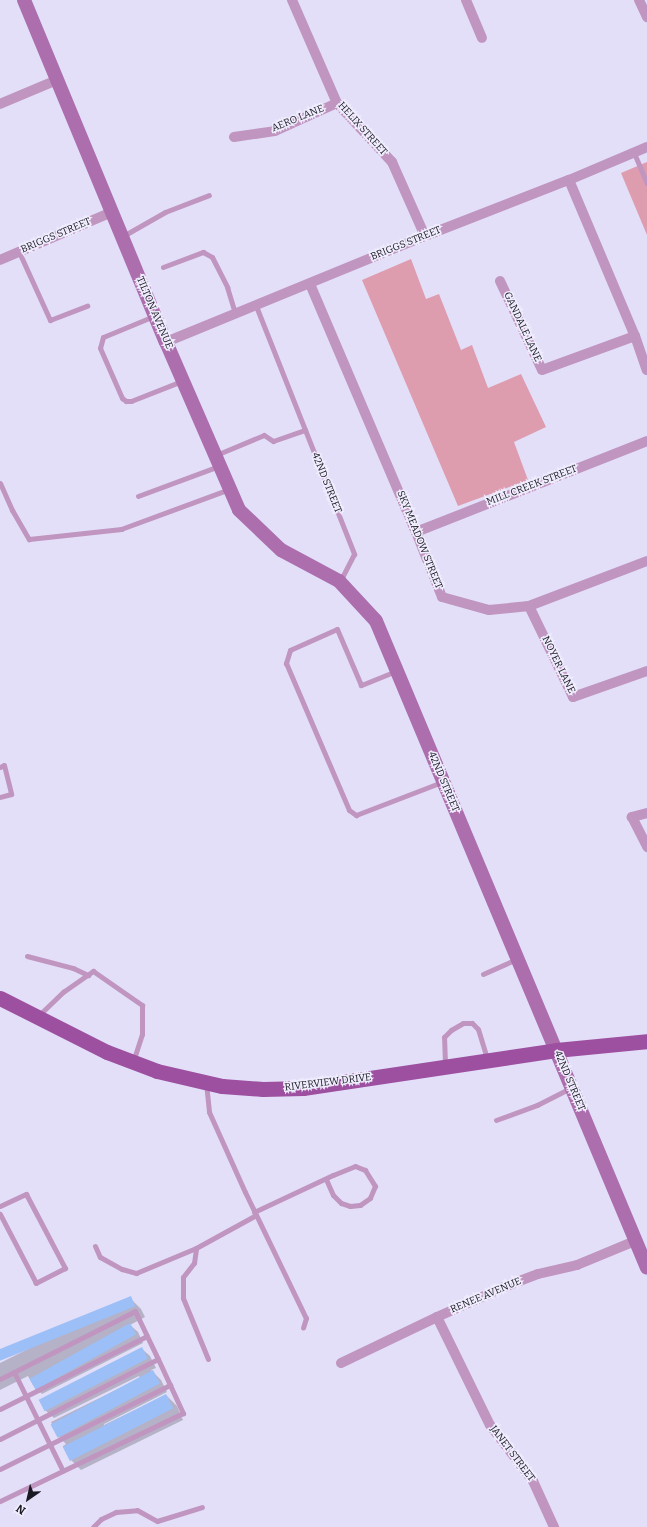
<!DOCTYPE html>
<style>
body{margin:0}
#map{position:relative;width:647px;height:1527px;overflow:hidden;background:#e3dff9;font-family:Bitter,serif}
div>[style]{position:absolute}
.green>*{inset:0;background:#de9caf}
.shadow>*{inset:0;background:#0003}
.building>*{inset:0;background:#9bbff6;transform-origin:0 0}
.lane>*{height:5px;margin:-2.5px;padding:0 2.5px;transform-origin:2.5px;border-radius:2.5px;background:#c095c0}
.street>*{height:10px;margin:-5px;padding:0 5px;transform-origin:5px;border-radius:5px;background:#c095c0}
.secondary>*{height:14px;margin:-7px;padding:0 7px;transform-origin:7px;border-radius:7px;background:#ac6ead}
.primary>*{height:15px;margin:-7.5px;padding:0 7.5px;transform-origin:7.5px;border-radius:7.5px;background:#9d50a0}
span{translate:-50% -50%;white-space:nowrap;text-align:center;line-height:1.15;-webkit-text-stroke:3px #f0eefe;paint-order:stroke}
.street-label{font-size:10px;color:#1a1821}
.north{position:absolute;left:8px;top:1479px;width:40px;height:40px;-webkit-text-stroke:3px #f0eefe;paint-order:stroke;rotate:214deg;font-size:11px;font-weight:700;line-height:16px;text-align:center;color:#1a1821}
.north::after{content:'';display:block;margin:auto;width:14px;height:18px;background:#1a1821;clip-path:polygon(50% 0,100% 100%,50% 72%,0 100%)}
</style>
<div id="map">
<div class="green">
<div style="clip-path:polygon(647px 162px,647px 235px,621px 173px)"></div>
<div style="clip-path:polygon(411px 259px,426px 299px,439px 294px,461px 350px,472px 345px,488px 388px,521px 374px,546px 427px,514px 442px,528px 480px,458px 506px,362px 280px)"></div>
</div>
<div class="shadow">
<div style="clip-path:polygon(130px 1298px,141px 1309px,145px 1317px,130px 1325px,138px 1332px,143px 1343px,42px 1394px,33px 1385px,28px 1376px,0 1390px,0 1363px)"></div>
<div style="clip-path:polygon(141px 1348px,150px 1356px,156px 1368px,151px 1370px,161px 1380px,167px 1392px,104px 1424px,104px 1425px,166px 1395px,177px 1406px,183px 1420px,81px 1470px,70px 1459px,63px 1446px,66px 1444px,57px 1435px,51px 1422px,140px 1378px,139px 1376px,54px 1418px,45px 1410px)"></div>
</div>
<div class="building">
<div style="left:131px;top:1296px;width:11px;height:146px;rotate:68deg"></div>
<div style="left:130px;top:1323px;width:13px;height:115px;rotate:61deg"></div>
<div style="left:142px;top:1347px;width:13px;height:116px;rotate:63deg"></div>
<div style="left:153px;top:1370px;width:15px;height:116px;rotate:62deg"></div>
<div style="left:166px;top:1394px;width:16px;height:116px;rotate:63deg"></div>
</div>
<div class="lane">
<div style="left:634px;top:153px;width:33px;rotate:67deg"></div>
<div style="left:123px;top:236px;width:48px;rotate:-29.7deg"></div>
<div style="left:165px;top:212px;width:47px;rotate:-21.1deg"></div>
<div style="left:19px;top:252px;width:75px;rotate:65.5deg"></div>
<div style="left:50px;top:320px;width:40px;rotate:-21deg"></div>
<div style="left:163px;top:267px;width:43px;rotate:-20.6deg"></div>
<div style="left:203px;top:252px;width:10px;rotate:29deg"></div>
<div style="left:212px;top:257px;width:34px;rotate:63deg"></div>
<div style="left:227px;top:287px;width:28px;rotate:73deg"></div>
<div style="left:256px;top:306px;width:267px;rotate:68.4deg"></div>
<div style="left:354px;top:554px;width:30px;rotate:117deg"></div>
<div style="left:154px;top:316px;width:55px;rotate:157.6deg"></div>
<div style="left:103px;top:337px;width:11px;rotate:105deg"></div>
<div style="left:100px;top:348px;width:55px;rotate:66.3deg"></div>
<div style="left:122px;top:398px;width:5px;rotate:37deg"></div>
<div style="left:126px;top:401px;width:5px"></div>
<div style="left:131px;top:401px;width:55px;rotate:-21.4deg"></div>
<div style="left:216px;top:455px;width:52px;rotate:-22.6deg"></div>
<div style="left:264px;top:435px;width:11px;rotate:34deg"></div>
<div style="left:273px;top:441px;width:34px;rotate:-19deg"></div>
<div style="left:0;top:483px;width:30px;rotate:66deg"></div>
<div style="left:12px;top:510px;width:34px;rotate:60deg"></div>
<div style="left:29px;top:539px;width:93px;rotate:-6.2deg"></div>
<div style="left:121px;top:529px;width:116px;rotate:-20.2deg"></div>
<div style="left:138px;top:496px;width:86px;rotate:-20.3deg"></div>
<div style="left:396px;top:671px;width:38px;rotate:158deg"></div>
<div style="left:361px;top:685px;width:61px;rotate:-113.2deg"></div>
<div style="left:337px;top:629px;width:51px;rotate:155.9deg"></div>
<div style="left:290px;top:650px;width:14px;rotate:107deg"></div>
<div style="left:286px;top:663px;width:160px;rotate:66.8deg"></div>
<div style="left:349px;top:810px;width:9px;rotate:36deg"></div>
<div style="left:356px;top:815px;width:92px;rotate:-21deg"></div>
<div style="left:0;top:767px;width:4px;rotate:-27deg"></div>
<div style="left:4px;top:765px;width:30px;rotate:76deg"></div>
<div style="left:11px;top:794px;width:11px;rotate:165deg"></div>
<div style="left:27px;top:956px;width:48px;rotate:14.6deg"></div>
<div style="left:73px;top:968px;width:17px;rotate:25deg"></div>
<div style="left:483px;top:974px;width:37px;rotate:-24deg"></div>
<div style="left:38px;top:1016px;width:35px;rotate:-44deg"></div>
<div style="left:63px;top:992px;width:37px;rotate:-35deg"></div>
<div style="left:93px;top:971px;width:60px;rotate:34.8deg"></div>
<div style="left:142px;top:1005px;width:29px;rotate:90deg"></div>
<div style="left:142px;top:1034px;width:28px;rotate:108deg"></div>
<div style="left:445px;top:1064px;width:27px;rotate:-92deg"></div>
<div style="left:444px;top:1037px;width:10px;rotate:-45deg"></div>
<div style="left:451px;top:1030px;width:14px;rotate:-30deg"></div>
<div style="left:463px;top:1023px;width:9px"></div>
<div style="left:472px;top:1023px;width:8px;rotate:45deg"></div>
<div style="left:478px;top:1029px;width:31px;rotate:73deg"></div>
<div style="left:206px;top:1083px;width:29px;rotate:84deg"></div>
<div style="left:209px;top:1112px;width:88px;rotate:65.8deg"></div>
<div style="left:245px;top:1192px;width:140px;rotate:64.2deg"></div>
<div style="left:306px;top:1318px;width:10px;rotate:107deg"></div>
<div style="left:496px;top:1120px;width:44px;rotate:-20.1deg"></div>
<div style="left:537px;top:1105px;width:37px;rotate:-27deg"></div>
<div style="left:0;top:1206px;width:29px;rotate:-25deg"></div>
<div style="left:26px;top:1194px;width:84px;rotate:62.2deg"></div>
<div style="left:65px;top:1268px;width:33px;rotate:153deg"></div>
<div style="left:36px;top:1283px;width:78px;rotate:-117.6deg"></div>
<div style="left:254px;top:1212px;width:87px;rotate:-25.1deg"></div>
<div style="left:333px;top:1175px;width:24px;rotate:-22deg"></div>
<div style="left:355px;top:1166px;width:11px;rotate:22deg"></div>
<div style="left:365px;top:1170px;width:19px;rotate:58deg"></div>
<div style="left:375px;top:1186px;width:13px;rotate:113deg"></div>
<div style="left:370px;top:1198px;width:12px;rotate:145deg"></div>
<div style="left:360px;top:1205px;width:10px;rotate:174deg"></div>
<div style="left:350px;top:1206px;width:9px;rotate:-162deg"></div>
<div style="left:341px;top:1203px;width:11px;rotate:-135deg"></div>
<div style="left:333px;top:1195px;width:17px;rotate:-114deg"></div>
<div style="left:95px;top:1246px;width:12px;rotate:66deg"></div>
<div style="left:100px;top:1257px;width:25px;rotate:29deg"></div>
<div style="left:122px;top:1269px;width:15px;rotate:16deg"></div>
<div style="left:136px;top:1273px;width:65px;rotate:-22.6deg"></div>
<div style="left:208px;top:1359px;width:66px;rotate:-112.3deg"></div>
<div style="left:183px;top:1298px;width:21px;rotate:-90deg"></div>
<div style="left:183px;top:1277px;width:18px;rotate:-52deg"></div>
<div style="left:194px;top:1263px;width:15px;rotate:-82deg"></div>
<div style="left:196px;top:1248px;width:68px;rotate:-28.8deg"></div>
<div style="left:14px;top:1372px;width:110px;rotate:63.7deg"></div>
<div style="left:0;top:1379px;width:151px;rotate:-26.7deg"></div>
<div style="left:135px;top:1311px;width:53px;rotate:64.4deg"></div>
<div style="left:0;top:1409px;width:164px;rotate:-26.4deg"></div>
<div style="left:0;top:1439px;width:177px;rotate:-26.9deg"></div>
<div style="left:158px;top:1359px;width:60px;rotate:65.2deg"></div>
<div style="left:183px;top:1413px;width:203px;rotate:154.3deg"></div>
<div style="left:0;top:1469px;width:190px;rotate:-26.3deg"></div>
<div style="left:93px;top:1527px;width:11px;rotate:-45deg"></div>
<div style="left:101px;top:1519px;width:17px;rotate:-25deg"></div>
<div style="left:116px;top:1512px;width:21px;rotate:-5deg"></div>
<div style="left:137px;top:1510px;width:23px;rotate:29deg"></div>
<div style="left:157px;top:1521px;width:47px;rotate:-17.3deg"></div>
</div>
<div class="street">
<div style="left:292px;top:0;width:112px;rotate:66.4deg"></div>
<div style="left:337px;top:103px;width:81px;rotate:47deg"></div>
<div style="left:392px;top:162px;width:81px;rotate:66deg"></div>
<div style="left:466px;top:0;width:41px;rotate:67.2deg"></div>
<div style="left:639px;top:0;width:19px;rotate:65deg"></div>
<div style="left:0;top:104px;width:62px;rotate:-22.8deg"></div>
<div style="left:234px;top:137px;width:41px;rotate:-8.3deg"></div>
<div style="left:275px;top:131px;width:68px;rotate:-24.3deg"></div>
<div style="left:569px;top:180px;width:169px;rotate:67.1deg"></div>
<div style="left:635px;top:336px;width:36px;rotate:71deg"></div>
<div style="left:0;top:260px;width:122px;rotate:-23.2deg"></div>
<div style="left:500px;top:281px;width:98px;rotate:64.7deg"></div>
<div style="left:542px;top:370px;width:99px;rotate:-20.1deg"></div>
<div style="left:310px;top:284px;width:270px;rotate:66.9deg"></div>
<div style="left:416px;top:532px;width:70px;rotate:68.2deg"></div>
<div style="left:442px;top:597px;width:49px;rotate:15.5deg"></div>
<div style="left:489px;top:610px;width:40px;rotate:-5.7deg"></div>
<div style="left:529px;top:606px;width:126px;rotate:-20.9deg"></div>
<div style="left:166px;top:342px;width:280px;rotate:-22.3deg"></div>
<div style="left:425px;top:236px;width:155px;rotate:-21.3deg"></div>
<div style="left:569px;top:180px;width:85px;rotate:-22.9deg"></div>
<div style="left:416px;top:532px;width:248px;rotate:-21.5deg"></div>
<div style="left:529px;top:606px;width:101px;rotate:64.2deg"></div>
<div style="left:573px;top:697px;width:78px;rotate:-19.4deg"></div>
<div style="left:647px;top:813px;width:16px;rotate:165deg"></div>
<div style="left:632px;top:817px;width:34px;rotate:63deg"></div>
<div style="left:437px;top:1317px;width:120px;rotate:63.9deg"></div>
<div style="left:490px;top:1425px;width:71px;rotate:52.5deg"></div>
<div style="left:533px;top:1481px;width:51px;rotate:65.5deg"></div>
<div style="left:341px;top:1363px;width:106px;rotate:-25.6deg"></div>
<div style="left:437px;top:1317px;width:73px;rotate:-24.1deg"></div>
<div style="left:504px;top:1287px;width:36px;rotate:-21deg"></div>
<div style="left:538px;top:1274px;width:40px;rotate:-13deg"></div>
<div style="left:577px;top:1265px;width:63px;rotate:-22.5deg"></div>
</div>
<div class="secondary">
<div style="left:24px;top:0;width:370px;rotate:67.5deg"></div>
<div style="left:166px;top:342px;width:183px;rotate:66.5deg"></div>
<div style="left:239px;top:510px;width:58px;rotate:43.6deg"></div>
<div style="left:281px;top:550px;width:66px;rotate:28.1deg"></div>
<div style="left:339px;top:581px;width:54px;rotate:47.2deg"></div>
<div style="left:376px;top:621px;width:701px;rotate:67.27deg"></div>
</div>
<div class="primary">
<div style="left:0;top:998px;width:120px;rotate:26.8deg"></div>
<div style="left:107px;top:1052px;width:53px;rotate:20.8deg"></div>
<div style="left:157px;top:1071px;width:67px;rotate:13deg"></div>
<div style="left:222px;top:1086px;width:41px;rotate:4.2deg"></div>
<div style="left:263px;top:1089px;width:40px;rotate:-1.4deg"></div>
<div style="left:303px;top:1088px;width:256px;rotate:-8.5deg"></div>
<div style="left:556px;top:1050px;width:91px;rotate:-5.6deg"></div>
</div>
<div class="street-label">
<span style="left:298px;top:119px;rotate:-22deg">AERO LANE</span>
<span style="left:362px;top:129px;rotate:48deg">HELIX STREET</span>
<span style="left:56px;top:236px;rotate:-23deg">BRIGGS STREET</span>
<span style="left:406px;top:244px;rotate:-22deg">BRIGGS STREET</span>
<span style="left:154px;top:313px;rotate:67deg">TILTON AVENUE</span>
<span style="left:522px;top:327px;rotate:65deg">GANDALE LANE</span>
<span style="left:326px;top:483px;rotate:68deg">42ND STREET</span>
<span style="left:532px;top:486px;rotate:-21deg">MILL CREEK STREET</span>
<span style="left:419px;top:540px;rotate:68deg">SKY MEADOW STREET</span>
<span style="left:558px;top:665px;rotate:64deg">NOYER LANE</span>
<span style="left:443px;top:782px;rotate:67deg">42ND STREET</span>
<span style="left:569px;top:1081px;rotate:67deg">42ND STREET</span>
<span style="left:328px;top:1083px;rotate:-7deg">RIVERVIEW DRIVE</span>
<span style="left:486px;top:1296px;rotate:-23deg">RENEE AVENUE</span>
<span style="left:512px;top:1454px;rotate:53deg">JANET STREET</span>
</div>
<div class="north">N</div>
</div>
